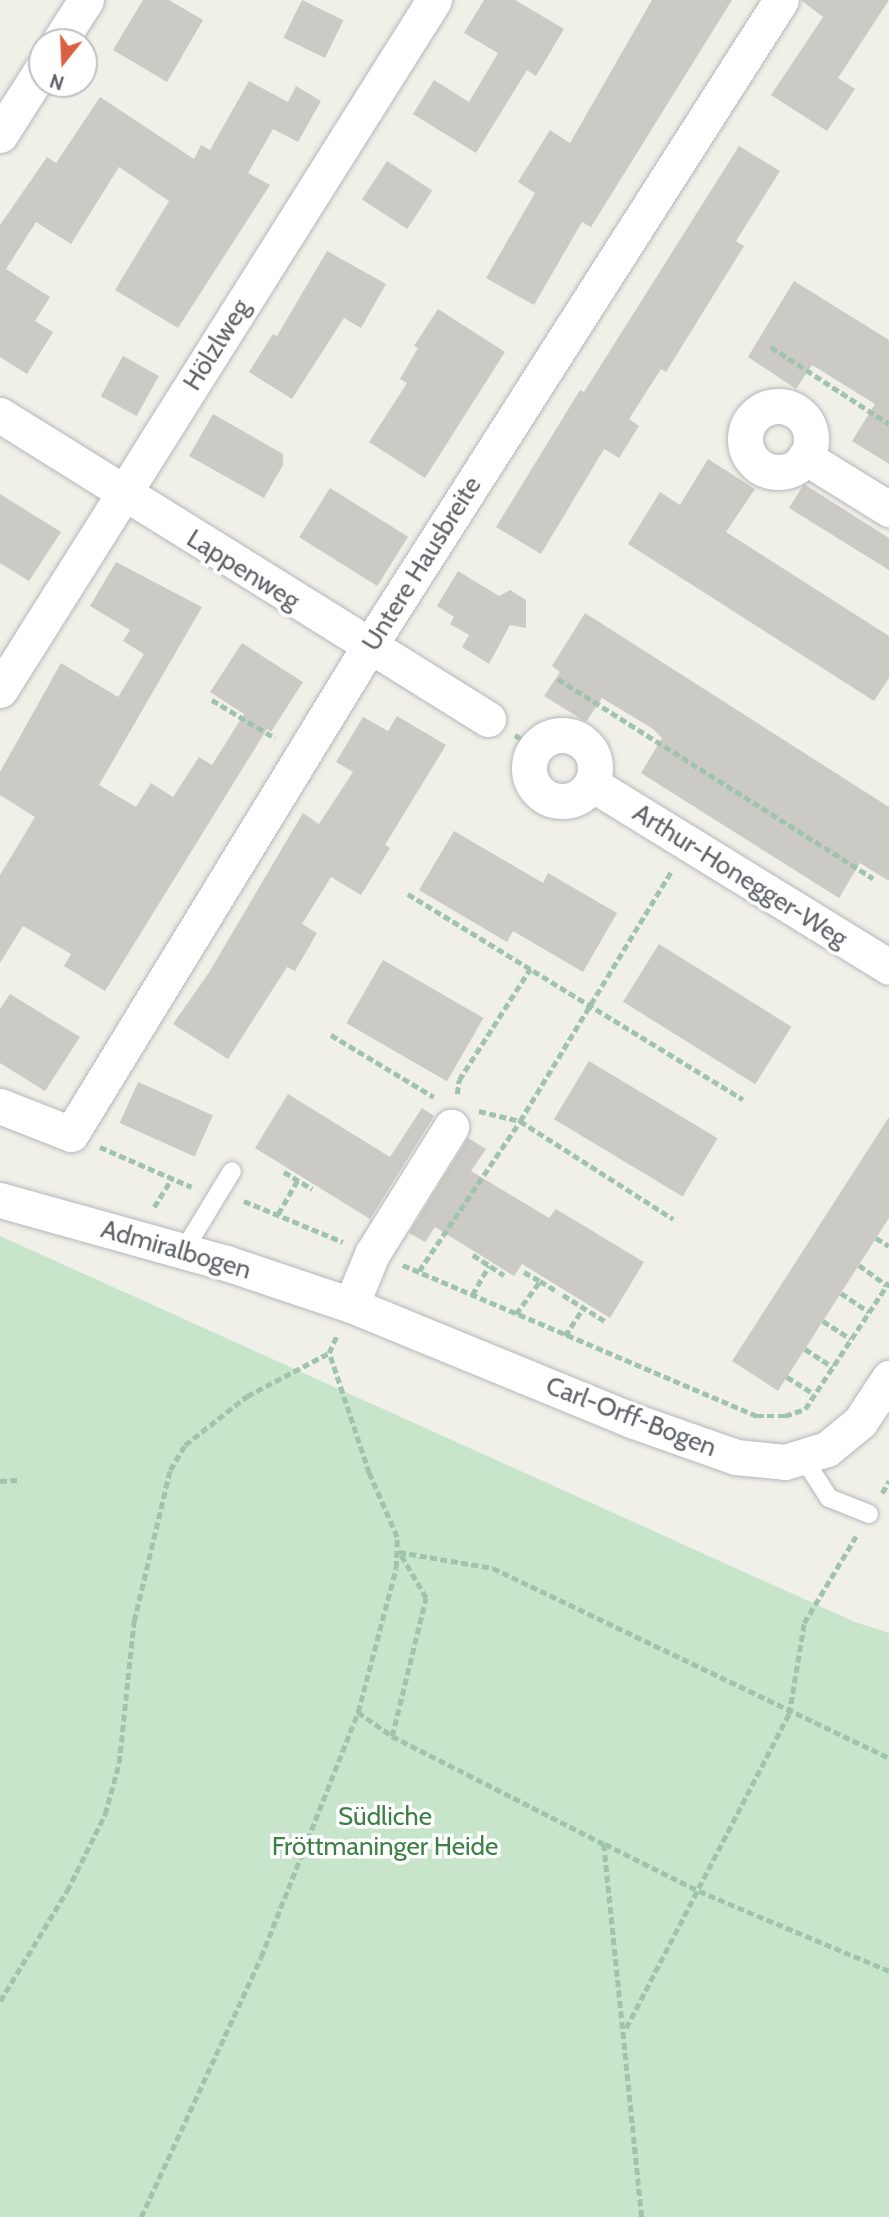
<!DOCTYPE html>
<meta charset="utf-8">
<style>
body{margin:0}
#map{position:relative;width:889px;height:2217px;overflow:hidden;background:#f0efe8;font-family:Cabin,sans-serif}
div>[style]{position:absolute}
.green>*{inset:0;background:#c7e5ca}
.building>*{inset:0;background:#cccac5;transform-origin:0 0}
.path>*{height:4.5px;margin-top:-2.25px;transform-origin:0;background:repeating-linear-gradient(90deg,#a0c3ae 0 7px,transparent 0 10.5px)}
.roads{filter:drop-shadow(0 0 2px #b5b7bb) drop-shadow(0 0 2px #b5b7bb)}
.lane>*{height:18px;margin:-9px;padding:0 9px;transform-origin:9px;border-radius:9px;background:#fff}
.street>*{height:35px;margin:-17.5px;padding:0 17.5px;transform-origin:17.5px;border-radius:17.5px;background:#fff}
.street>.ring{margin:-17.5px;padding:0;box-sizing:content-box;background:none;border:35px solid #fff;border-radius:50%}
span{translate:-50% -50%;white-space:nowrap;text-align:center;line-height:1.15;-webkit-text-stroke:7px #fff;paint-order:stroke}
.street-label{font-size:26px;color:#5f6267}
.park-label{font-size:26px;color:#3d8147}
.north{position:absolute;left:28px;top:28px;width:70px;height:70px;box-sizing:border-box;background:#fff;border:2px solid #bfc0c2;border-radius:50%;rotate:198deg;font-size:19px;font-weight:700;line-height:28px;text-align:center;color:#5f6267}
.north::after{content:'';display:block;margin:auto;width:24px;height:32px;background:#db5f43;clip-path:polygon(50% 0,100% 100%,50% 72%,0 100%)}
</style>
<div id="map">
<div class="green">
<div style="clip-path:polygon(0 1236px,855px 1622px,889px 1633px,889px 2217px,0 2217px)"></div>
</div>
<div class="building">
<div style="clip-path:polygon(143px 0,169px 0,203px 20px,167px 82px,113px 50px)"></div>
<div style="left:302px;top:0;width:46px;height:42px;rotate:26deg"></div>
<div style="clip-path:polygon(484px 0,515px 0,564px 29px,536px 76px,527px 70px,476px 153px,413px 114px,434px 80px,469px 102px,498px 53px,464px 33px)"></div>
<div style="clip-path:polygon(652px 0,732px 0,591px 227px,582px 222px,534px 305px,486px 278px,535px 193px,518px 182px,550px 130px,570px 143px)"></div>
<div style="clip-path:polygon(801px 0,889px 0,838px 78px,855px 89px,827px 131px,771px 95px,823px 17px)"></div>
<div style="clip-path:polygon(249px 81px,288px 102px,296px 86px,321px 101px,298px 142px,273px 129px,248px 173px,270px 185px,178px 328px,115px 290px,169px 201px,119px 167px,71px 244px,36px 222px,6px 269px,50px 297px,35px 321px,53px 332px,27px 374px,0 357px,0 225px,47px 157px,56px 163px,100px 97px,194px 159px,201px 145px,210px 150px)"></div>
<div style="clip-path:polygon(739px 146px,780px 171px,736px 241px,744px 246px,666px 372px,661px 369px,629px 419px,639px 426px,619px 458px,604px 449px,541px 554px,496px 527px,580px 390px,584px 392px)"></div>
<div style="left:387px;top:161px;width:54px;height:46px;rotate:33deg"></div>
<div style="clip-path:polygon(327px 251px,386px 284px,361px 328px,344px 318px,292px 399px,249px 372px,273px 334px,277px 336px)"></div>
<div style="clip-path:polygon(794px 281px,889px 340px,889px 464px,852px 441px,875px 404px,812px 365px,796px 389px,748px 357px)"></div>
<div style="clip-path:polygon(438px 309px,505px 352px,425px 478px,369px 442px,407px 383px,400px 379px,418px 348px,414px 346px)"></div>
<div style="left:123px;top:356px;width:41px;height:46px;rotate:29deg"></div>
<div style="clip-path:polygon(213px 414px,283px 454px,283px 465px,264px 498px,189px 456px)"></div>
<div style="clip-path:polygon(708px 459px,755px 489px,726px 532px,889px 636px,889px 678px,874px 701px,628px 544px,660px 492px,680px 505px)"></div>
<div style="clip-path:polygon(804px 484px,889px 538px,889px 570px,789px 508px)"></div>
<div style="left:330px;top:488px;width:92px;height:58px;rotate:32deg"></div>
<div style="clip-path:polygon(0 494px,61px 532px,29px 581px,0 563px)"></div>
<div style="clip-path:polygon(116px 562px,202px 607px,99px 785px,136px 807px,151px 783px,173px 797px,199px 757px,212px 765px,244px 714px,210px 692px,242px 643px,303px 682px,271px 732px,267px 729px,105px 991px,64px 966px,71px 954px,23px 926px,0 963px,0 875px,35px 817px,0 795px,0 772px,61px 663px,118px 697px,144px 654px,123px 641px,130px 630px,90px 606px)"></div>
<div style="clip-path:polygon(458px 571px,499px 596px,510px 590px,526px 600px,526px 628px,510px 625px,489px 664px,462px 647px,469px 635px,450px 624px,454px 617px,437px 606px)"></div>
<div style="clip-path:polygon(585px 613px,889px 807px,889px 881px,860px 863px,839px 898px,641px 773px,662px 738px,653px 729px,602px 698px,586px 722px,544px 696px,560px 672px,552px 666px)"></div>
<div style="clip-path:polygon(397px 716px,446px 745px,385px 845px,390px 848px,361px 895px,331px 877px,302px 924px,317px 933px,295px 971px,287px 967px,228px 1059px,173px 1024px,208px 974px,303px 813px,319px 824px,353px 772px,336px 762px,363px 717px,388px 731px)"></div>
<div style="clip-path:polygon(454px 831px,543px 883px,548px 873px,617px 913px,583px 972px,513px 931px,507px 942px,419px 890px)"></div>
<div style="left:659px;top:944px;width:156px;height:68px;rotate:32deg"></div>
<div style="left:383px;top:960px;width:116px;height:73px;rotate:30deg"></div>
<div style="clip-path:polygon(10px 994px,80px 1037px,45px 1091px,0 1063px,0 1009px)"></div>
<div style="left:589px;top:1061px;width:150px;height:68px;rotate:31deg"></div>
<div style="left:138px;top:1082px;width:82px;height:45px;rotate:24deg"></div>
<div style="clip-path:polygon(288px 1094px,390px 1157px,422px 1108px,434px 1116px,370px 1219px,255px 1148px)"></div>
<div style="clip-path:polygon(889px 1117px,889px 1218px,778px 1391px,732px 1361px)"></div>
<div style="clip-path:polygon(468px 1138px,486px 1149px,471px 1171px,549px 1218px,556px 1209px,644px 1262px,610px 1318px,522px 1264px,514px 1276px,435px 1227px,425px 1242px,409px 1233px)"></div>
</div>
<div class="path">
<div style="left:771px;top:347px;width:141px;rotate:33.1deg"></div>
<div style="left:558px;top:679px;width:373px;rotate:32.3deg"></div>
<div style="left:212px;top:700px;width:74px;rotate:31.1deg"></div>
<div style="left:515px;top:735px;width:24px;rotate:30deg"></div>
<div style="left:408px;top:894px;width:393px;rotate:31.5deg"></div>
<div style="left:331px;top:1035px;width:120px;rotate:31deg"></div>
<div style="left:457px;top:1094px;width:14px;rotate:-82deg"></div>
<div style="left:459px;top:1080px;width:132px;rotate:-57.4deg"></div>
<div style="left:479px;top:1111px;width:42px;rotate:13.7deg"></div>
<div style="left:520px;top:1121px;width:182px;rotate:32.6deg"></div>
<div style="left:100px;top:1147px;width:100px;rotate:23.5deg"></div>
<div style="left:284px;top:1172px;width:33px;rotate:31deg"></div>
<div style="left:244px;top:1201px;width:107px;rotate:22.5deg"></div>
<div style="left:154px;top:1207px;width:34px;rotate:-58deg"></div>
<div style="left:278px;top:1214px;width:39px;rotate:-60deg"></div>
<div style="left:876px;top:1238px;width:15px;rotate:32deg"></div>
<div style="left:473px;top:1255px;width:37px;rotate:33deg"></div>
<div style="left:403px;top:1265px;width:385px;rotate:23.1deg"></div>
<div style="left:757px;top:1416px;width:28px"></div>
<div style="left:785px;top:1416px;width:21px;rotate:-19deg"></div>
<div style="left:805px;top:1409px;width:152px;rotate:-56.5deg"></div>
<div style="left:859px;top:1265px;width:34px;rotate:36deg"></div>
<div style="left:419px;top:1271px;width:181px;rotate:-56deg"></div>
<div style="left:520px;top:1121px;width:291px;rotate:-58.8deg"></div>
<div style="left:524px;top:1272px;width:18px;rotate:29deg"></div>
<div style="left:841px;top:1293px;width:34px;rotate:34deg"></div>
<div style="left:472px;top:1295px;width:34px;rotate:-60deg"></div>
<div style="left:563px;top:1295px;width:49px;rotate:31.8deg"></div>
<div style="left:516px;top:1314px;width:41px;rotate:-54deg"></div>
<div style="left:540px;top:1281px;width:21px;rotate:31deg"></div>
<div style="left:823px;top:1321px;width:33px;rotate:33deg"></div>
<div style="left:565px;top:1336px;width:33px;rotate:-57deg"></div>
<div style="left:805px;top:1349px;width:33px;rotate:33deg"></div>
<div style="left:787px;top:1377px;width:32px;rotate:32deg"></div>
<div style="left:0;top:1481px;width:17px;rotate:-3deg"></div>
<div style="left:882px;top:1493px;width:14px;rotate:-60deg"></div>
<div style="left:358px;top:1712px;width:42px;rotate:35.2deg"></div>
<div style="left:392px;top:1736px;width:238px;rotate:27deg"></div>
<div style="left:604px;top:1844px;width:375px;rotate:84.2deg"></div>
<div style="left:392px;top:1736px;width:142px;rotate:-76.2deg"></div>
<div style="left:426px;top:1598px;width:53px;rotate:-120.4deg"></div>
<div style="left:399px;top:1552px;width:95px;rotate:9.7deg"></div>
<div style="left:493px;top:1568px;width:439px;rotate:25.6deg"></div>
<div style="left:605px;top:1844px;width:105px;rotate:26.6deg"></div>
<div style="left:699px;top:1891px;width:206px;rotate:22.8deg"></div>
<div style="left:0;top:2001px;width:129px;rotate:-58.7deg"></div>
<div style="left:67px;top:1891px;width:86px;rotate:-63.7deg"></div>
<div style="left:105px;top:1814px;width:53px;rotate:-74.6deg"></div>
<div style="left:119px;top:1763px;width:143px;rotate:-84deg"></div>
<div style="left:134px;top:1621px;width:155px;rotate:-76.6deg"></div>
<div style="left:170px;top:1470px;width:29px;rotate:-59deg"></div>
<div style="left:185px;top:1445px;width:79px;rotate:-38.3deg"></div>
<div style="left:247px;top:1396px;width:93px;rotate:-27.7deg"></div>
<div style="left:329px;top:1353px;width:20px;rotate:-66deg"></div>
<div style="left:626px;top:2028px;width:354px;rotate:-62.6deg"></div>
<div style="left:789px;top:1714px;width:92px;rotate:-80.6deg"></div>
<div style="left:804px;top:1623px;width:101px;rotate:-59.1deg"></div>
<div style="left:141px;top:2217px;width:286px;rotate:-65.2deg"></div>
<div style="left:261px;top:1957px;width:264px;rotate:-68.4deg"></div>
<div style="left:358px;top:1712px;width:149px;rotate:-75.2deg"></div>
<div style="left:396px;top:1568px;width:31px;rotate:-88deg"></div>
<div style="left:397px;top:1537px;width:70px;rotate:-113.6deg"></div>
<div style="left:369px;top:1473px;width:126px;rotate:-108.4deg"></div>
</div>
<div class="roads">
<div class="lane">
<div style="left:184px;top:1250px;width:92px;rotate:-58.7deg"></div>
<div style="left:802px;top:1456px;width:50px;rotate:57.3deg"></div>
<div style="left:829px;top:1498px;width:43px;rotate:21.8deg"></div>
</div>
<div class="street">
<div style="left:59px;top:42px;width:50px;rotate:-57.3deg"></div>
<div style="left:0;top:135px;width:78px;rotate:-57.5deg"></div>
<div class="ring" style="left:745px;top:406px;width:31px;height:31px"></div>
<div style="left:0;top:415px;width:575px;rotate:31.92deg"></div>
<div style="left:805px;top:457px;width:99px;rotate:31.8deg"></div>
<div style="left:0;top:690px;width:815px;rotate:-57.83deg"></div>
<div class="ring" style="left:529px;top:735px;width:31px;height:31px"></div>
<div style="left:592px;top:784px;width:349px;rotate:31.6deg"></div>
<div style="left:0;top:1106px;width:76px;rotate:21.5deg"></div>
<div style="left:71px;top:1134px;width:570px;rotate:-58.57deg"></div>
<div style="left:368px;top:648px;width:768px;rotate:-57.49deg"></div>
<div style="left:0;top:1200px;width:235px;rotate:15.6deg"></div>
<div style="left:226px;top:1263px;width:132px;rotate:18.6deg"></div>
<div style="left:351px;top:1305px;width:303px;rotate:22.3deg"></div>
<div style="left:631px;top:1420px;width:111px;rotate:19.4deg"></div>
<div style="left:736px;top:1457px;width:49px;rotate:5.8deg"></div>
<div style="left:785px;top:1462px;width:44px;rotate:-17.2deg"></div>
<div style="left:827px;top:1449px;width:43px;rotate:-39.3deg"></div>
<div style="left:860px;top:1422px;width:53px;rotate:-56.6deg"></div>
<div style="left:351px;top:1305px;width:55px;rotate:-67.6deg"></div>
<div style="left:372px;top:1254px;width:150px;rotate:-58.1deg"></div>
</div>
</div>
<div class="street-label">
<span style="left:217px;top:345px;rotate:-58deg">Hölzlweg</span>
<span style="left:422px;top:564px;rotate:-58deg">Untere Hausbreite</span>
<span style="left:243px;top:570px;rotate:32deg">Lappenweg</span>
<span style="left:740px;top:876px;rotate:32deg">Arthur-Honegger-Weg</span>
<span style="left:176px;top:1250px;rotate:16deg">Admiralbogen</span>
<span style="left:631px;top:1417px;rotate:21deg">Carl-Orff-Bogen</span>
</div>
<div class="park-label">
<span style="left:385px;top:1832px">Südliche<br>Fröttmaninger Heide</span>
</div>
<div class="north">N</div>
</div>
